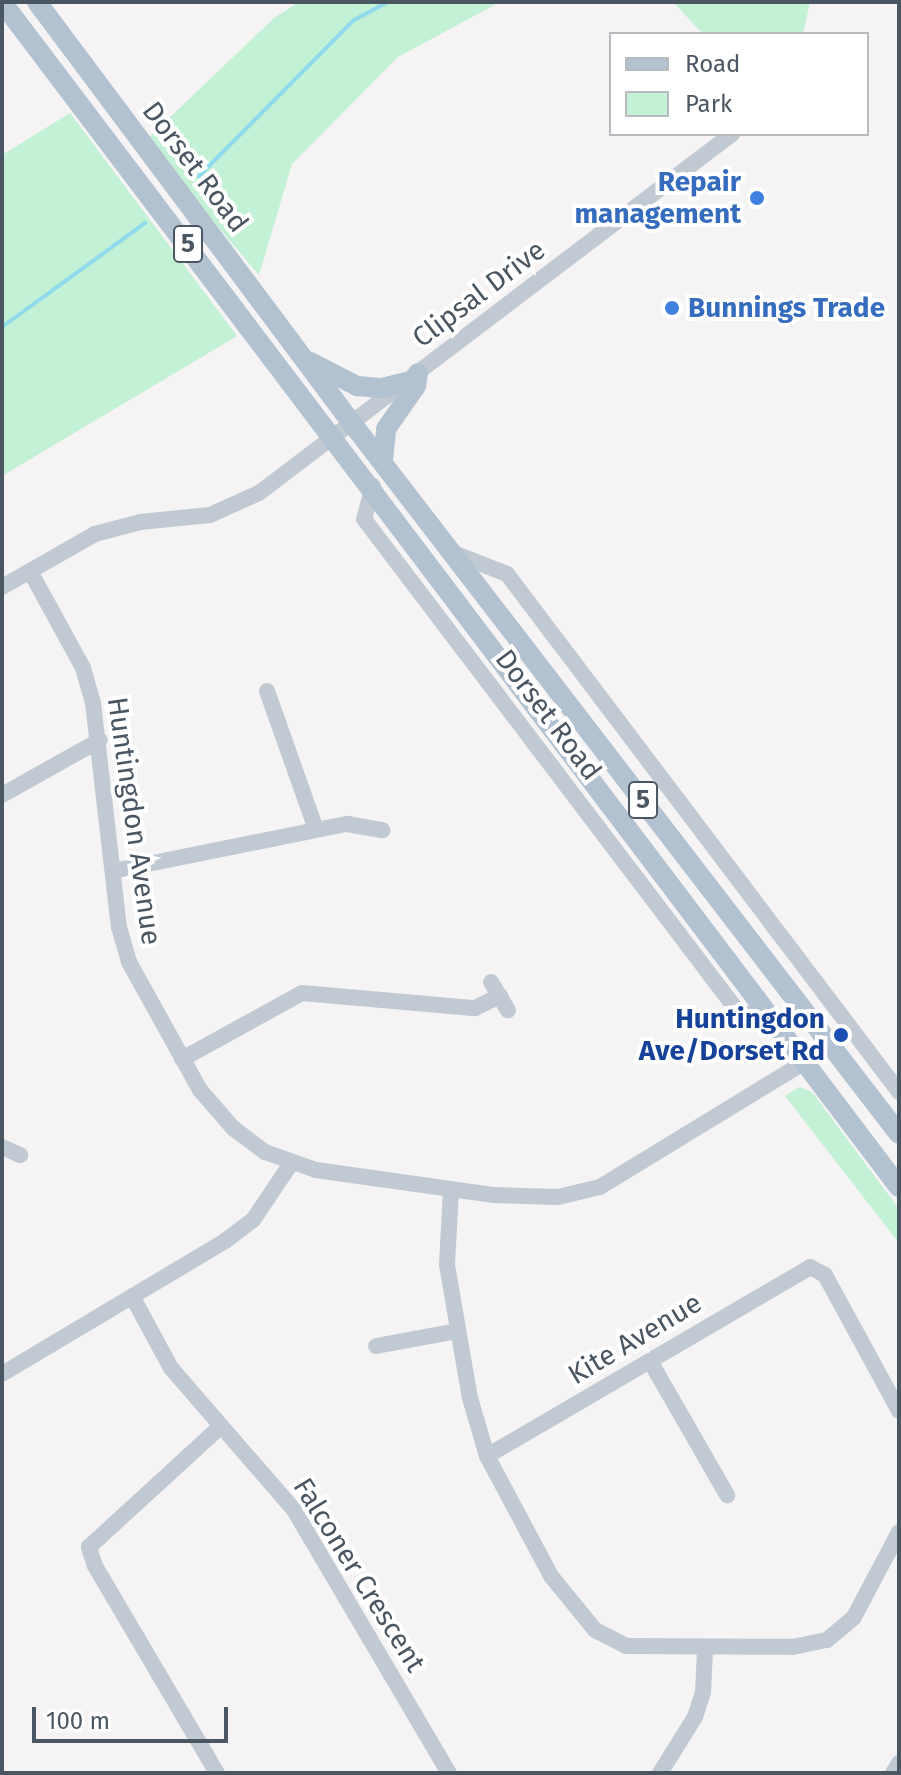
<!DOCTYPE html>
<style>
body{margin:0}
#map{position:relative;width:901px;height:1775px;overflow:hidden;background:#f5f3f3;font-family:"Fira Sans",sans-serif}
div>[style]{position:absolute}
.green>*{inset:0;background:#c3f1d5}
.stream>*{height:4px;margin:-2px;padding:0 2px;transform-origin:2px;border-radius:2px;background:#90daee}
.minor>*{height:16px;margin:-8px;padding:0 8px;transform-origin:8px;border-radius:8px;background:#c1cad2}
.major>*{height:20px;margin:-10px;padding:0 10px;transform-origin:10px;border-radius:10px;background:#b3c2d1}
.dots>*{width:22px;height:22px;translate:-50% -50%;box-sizing:border-box;border:4px solid #fff;border-radius:50%}
span{translate:-50% -50%;white-space:nowrap;text-align:center;line-height:1.15;-webkit-text-stroke:8px #fff;paint-order:stroke}
.shield-label span{padding:2px 6px;background:#fff;border:2px solid;border-radius:6px;-webkit-text-stroke-width:0}
.shield-label{font-size:26px;color:#4a5661;font-weight:700}
.street-label{font-size:28px;color:#4a5661}
.shop-label{font-size:28px;color:#366cbe;font-weight:700}
.right{translate:-100% -50%;text-align:right}
.left{translate:0 -50%;text-align:left}
.transit-label{font-size:28px;color:#164399;font-weight:700}
.frame{position:absolute;inset:0;border:4px solid #4a5661;pointer-events:none}
.legend{position:absolute;left:609px;top:32px;width:260px;height:104px;box-sizing:border-box;background:#fff;border:2px solid #b7bbc0;margin:0;padding:10px 14px;list-style:none;font-size:24px;color:#4a5661}
.legend li{display:flex;align-items:center;gap:16px;height:40px}
.legend b{width:40px;border:2px solid #b7bbc0}
.scale{position:absolute;left:32px;top:1707px;width:196px;height:36px;box-sizing:border-box;border:4px solid #4a5661;border-top:0;padding-left:10px;font-size:24px;line-height:28px;white-space:nowrap;color:#4a5661;-webkit-text-stroke:6px #fff;paint-order:stroke}
</style>
<div id="map">
<div class="green">
<div style="clip-path:polygon(299px 2px,500px 2px,398px 57px,292px 164px,259px 275px,145px 141px,274px 18px)"></div>
<div style="clip-path:polygon(673px 2px,810px 2px,803px 34px,703px 34px)"></div>
<div style="clip-path:polygon(70px 113px,237px 336px,2px 476px,2px 155px)"></div>
<div style="clip-path:polygon(799px 1087px,812px 1092px,899px 1209px,899px 1243px,785px 1096px)"></div>
</div>
<div class="stream">
<div style="left:199px;top:176px;width:220px;rotate:-45.2deg"></div>
<div style="left:354px;top:20px;width:38px;rotate:-28deg"></div>
<div style="left:2px;top:327px;width:177px;rotate:-36deg"></div>
</div>
<div class="minor">
<div style="left:373px;top:486px;width:34px;rotate:105deg"></div>
<div style="left:364px;top:519px;width:615px;rotate:52.79deg"></div>
<div style="left:736px;top:1009px;width:47px;rotate:23.8deg"></div>
<div style="left:456px;top:554px;width:55px;rotate:21.4deg"></div>
<div style="left:507px;top:574px;width:650px;rotate:52.88deg"></div>
<div style="left:30px;top:571px;width:111px;rotate:61.3deg"></div>
<div style="left:83px;top:668px;width:36px;rotate:74deg"></div>
<div style="left:93px;top:703px;width:226px;rotate:83.4deg"></div>
<div style="left:119px;top:927px;width:36px;rotate:74deg"></div>
<div style="left:129px;top:962px;width:146px;rotate:61deg"></div>
<div style="left:200px;top:1090px;width:50px;rotate:49deg"></div>
<div style="left:233px;top:1128px;width:40px;rotate:37deg"></div>
<div style="left:265px;top:1152px;width:54px;rotate:19.4deg"></div>
<div style="left:316px;top:1170px;width:180px;rotate:8deg"></div>
<div style="left:494px;top:1195px;width:64px;rotate:1.8deg"></div>
<div style="left:558px;top:1197px;width:43px;rotate:-13.4deg"></div>
<div style="left:600px;top:1187px;width:271px;rotate:-31.4deg"></div>
<div style="left:2px;top:587px;width:107px;rotate:-29.7deg"></div>
<div style="left:95px;top:534px;width:47px;rotate:-14.9deg"></div>
<div style="left:140px;top:522px;width:70px;rotate:-5.7deg"></div>
<div style="left:210px;top:515px;width:54px;rotate:-24.2deg"></div>
<div style="left:259px;top:493px;width:594px;rotate:-37.2deg"></div>
<div style="left:267px;top:691px;width:146px;rotate:70.5deg"></div>
<div style="left:2px;top:795px;width:112px;rotate:-29.3deg"></div>
<div style="left:113px;top:871px;width:239px;rotate:-11.4deg"></div>
<div style="left:347px;top:824px;width:36px;rotate:10deg"></div>
<div style="left:491px;top:982px;width:33px;rotate:59deg"></div>
<div style="left:182px;top:1059px;width:137px;rotate:-28.8deg"></div>
<div style="left:302px;top:993px;width:174px;rotate:5deg"></div>
<div style="left:475px;top:1008px;width:28px;rotate:-26deg"></div>
<div style="left:2px;top:1147px;width:20px;rotate:24deg"></div>
<div style="left:451px;top:1190px;width:75px;rotate:93.1deg"></div>
<div style="left:447px;top:1265px;width:135px;rotate:80.2deg"></div>
<div style="left:470px;top:1398px;width:60px;rotate:73.7deg"></div>
<div style="left:487px;top:1456px;width:136px;rotate:61.9deg"></div>
<div style="left:551px;top:1576px;width:70px;rotate:50.8deg"></div>
<div style="left:595px;top:1630px;width:35px;rotate:27deg"></div>
<div style="left:626px;top:1646px;width:167px;rotate:0.3deg"></div>
<div style="left:793px;top:1647px;width:35px;rotate:-12deg"></div>
<div style="left:827px;top:1640px;width:35px;rotate:-40deg"></div>
<div style="left:854px;top:1617px;width:96px;rotate:-62.1deg"></div>
<div style="left:132px;top:1296px;width:82px;rotate:61.6deg"></div>
<div style="left:171px;top:1368px;width:188px;rotate:49.1deg"></div>
<div style="left:294px;top:1510px;width:305px;rotate:59.5deg"></div>
<div style="left:376px;top:1346px;width:82px;rotate:-10.5deg"></div>
<div style="left:650px;top:1361px;width:155px;rotate:60.1deg"></div>
<div style="left:2px;top:1374px;width:260px;rotate:-30.8deg"></div>
<div style="left:225px;top:1241px;width:35px;rotate:-37deg"></div>
<div style="left:253px;top:1220px;width:66px;rotate:-56.1deg"></div>
<div style="left:487px;top:1456px;width:374px;rotate:-30.3deg"></div>
<div style="left:810px;top:1267px;width:17px;rotate:28deg"></div>
<div style="left:825px;top:1275px;width:155px;rotate:61.4deg"></div>
<div style="left:217px;top:1773px;width:240px;rotate:-120.5deg"></div>
<div style="left:95px;top:1566px;width:20px;rotate:-108deg"></div>
<div style="left:89px;top:1547px;width:178px;rotate:-42.5deg"></div>
<div style="left:660px;top:1773px;width:66px;rotate:-58deg"></div>
<div style="left:695px;top:1717px;width:26px;rotate:-72deg"></div>
<div style="left:703px;top:1692px;width:43px;rotate:-87.3deg"></div>
<div style="left:893px;top:1773px;width:12px;rotate:-59deg"></div>
</div>
<div class="major">
<div style="left:2px;top:2px;width:1486px;rotate:52.88deg"></div>
<div style="left:37px;top:2px;width:524px;rotate:53.22deg"></div>
<div style="left:351px;top:422px;width:898px;rotate:52.42deg"></div>
<div style="left:310px;top:362px;width:53px;rotate:27.1deg"></div>
<div style="left:357px;top:386px;width:25px;rotate:5deg"></div>
<div style="left:382px;top:388px;width:25px;rotate:-14deg"></div>
<div style="left:383px;top:460px;width:31px;rotate:-84deg"></div>
<div style="left:386px;top:429px;width:52px;rotate:-55.1deg"></div>
<div style="left:416px;top:386px;width:13px;rotate:-81deg"></div>
</div>
<div class="dots">
<div style="left:757px;top:198px;background:#3f7fe0"></div>
<div style="left:672px;top:308px;background:#3f7fe0"></div>
<div style="left:841px;top:1035px;background:#1a4fb4"></div>
</div>
<div class="shield-label">
<span style="left:188px;top:244px">5</span>
<span style="left:643px;top:800px">5</span>
</div>
<div class="street-label">
<span style="left:195px;top:167px;rotate:53deg">Dorset Road</span>
<span style="left:479px;top:294px;rotate:-37deg">Clipsal Drive</span>
<span style="left:548px;top:715px;rotate:53deg">Dorset Road</span>
<span style="left:134px;top:821px;rotate:82deg">Huntingdon Avenue</span>
<span style="left:635px;top:1339px;rotate:-31deg">Kite Avenue</span>
<span style="left:359px;top:1575px;rotate:58deg">Falconer Crescent</span>
</div>
<div class="shop-label">
<span class="right" style="left:741px;top:198px">Repair<br>management</span>
<span class="left" style="left:688px;top:308px">Bunnings Trade</span>
</div>
<div class="transit-label">
<span class="right" style="left:825px;top:1035px">Huntingdon<br>Ave/Dorset Rd</span>
</div>
<div class="frame"></div>
<ul class="legend">
<li><b style="height:10px;background:#b3c2d1"></b>Road</li>
<li><b style="height:22px;background:#c3f1d5"></b>Park</li>
</ul>
<div class="scale">100 m</div>
</div>
